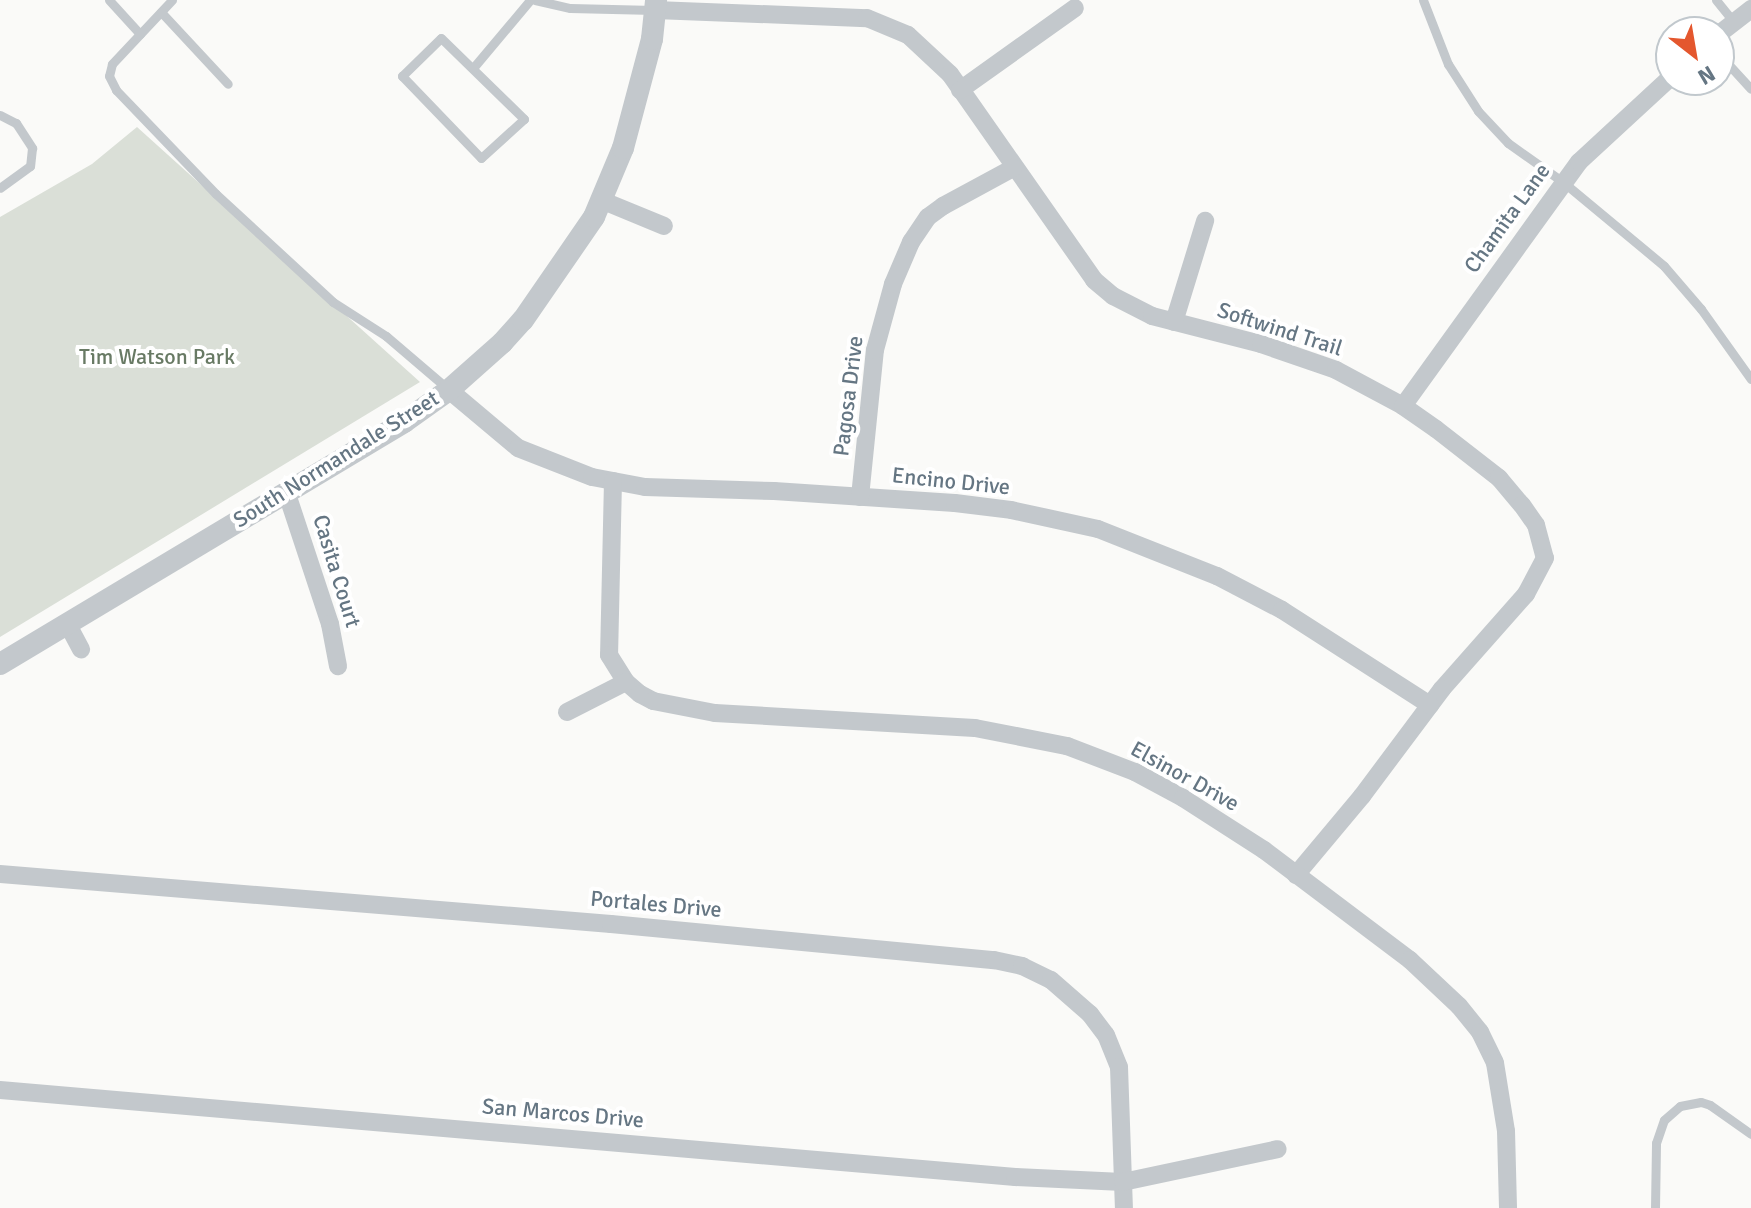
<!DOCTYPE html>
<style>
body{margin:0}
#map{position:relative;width:1751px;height:1208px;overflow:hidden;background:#fafaf8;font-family:Signika,sans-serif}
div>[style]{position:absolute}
.green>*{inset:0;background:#dadfd7}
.service>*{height:9px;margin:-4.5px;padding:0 4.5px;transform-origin:4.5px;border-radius:4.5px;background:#c3c8cc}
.minor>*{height:18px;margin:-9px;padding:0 9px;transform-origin:9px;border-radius:9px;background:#c3c8cc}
.tertiary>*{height:22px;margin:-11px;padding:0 11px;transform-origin:11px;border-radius:11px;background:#c3c8cc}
span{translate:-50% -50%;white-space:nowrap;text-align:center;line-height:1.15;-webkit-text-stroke:8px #fff;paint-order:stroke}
.street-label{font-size:22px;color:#657683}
.park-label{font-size:22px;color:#687a64}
.north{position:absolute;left:1655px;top:16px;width:80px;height:80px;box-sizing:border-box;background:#fff;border:2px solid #c1c8cd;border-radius:50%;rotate:149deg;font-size:22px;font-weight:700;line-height:32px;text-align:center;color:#657683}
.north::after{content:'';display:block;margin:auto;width:28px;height:36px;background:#e4572e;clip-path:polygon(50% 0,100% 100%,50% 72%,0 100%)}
</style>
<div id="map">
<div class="green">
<div style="clip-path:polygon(137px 127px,420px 382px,0 637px,0 217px,92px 164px)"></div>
</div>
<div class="service">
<div style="left:109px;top:0;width:46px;rotate:47.6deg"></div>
<div style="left:172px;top:0;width:88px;rotate:133.2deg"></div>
<div style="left:112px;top:64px;width:12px;rotate:104deg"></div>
<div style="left:109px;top:76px;width:16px;rotate:63deg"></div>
<div style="left:116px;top:90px;width:144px;rotate:46.1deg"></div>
<div style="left:216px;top:194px;width:159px;rotate:42.7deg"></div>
<div style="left:333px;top:302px;width:63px;rotate:32.7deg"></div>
<div style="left:386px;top:336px;width:82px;rotate:40.5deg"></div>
<div style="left:535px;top:0;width:36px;rotate:13deg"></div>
<div style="left:570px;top:8px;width:84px;rotate:1.4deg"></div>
<div style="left:1423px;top:0;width:69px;rotate:68.7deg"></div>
<div style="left:1448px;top:64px;width:56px;rotate:57.4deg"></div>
<div style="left:1478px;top:111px;width:44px;rotate:46.8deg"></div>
<div style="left:1508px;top:143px;width:67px;rotate:35.3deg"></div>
<div style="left:1563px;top:182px;width:131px;rotate:39.7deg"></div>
<div style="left:1664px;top:266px;width:57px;rotate:49.3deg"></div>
<div style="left:1701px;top:309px;width:86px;rotate:54.5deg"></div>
<div style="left:1716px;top:0;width:28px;rotate:51deg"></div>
<div style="left:161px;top:12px;width:98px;rotate:47.1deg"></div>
<div style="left:441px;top:38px;width:116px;rotate:44.3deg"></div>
<div style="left:524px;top:119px;width:58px;rotate:137.8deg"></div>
<div style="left:481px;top:158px;width:114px;rotate:-133.9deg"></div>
<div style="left:402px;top:76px;width:54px;rotate:-44.3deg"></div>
<div style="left:1719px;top:54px;width:47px;rotate:47.6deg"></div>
<div style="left:473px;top:68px;width:89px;rotate:-50deg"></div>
<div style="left:0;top:115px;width:18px;rotate:27deg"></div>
<div style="left:16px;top:123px;width:30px;rotate:57deg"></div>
<div style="left:32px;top:148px;width:18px;rotate:96deg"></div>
<div style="left:30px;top:166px;width:37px;rotate:144deg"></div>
<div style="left:1655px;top:1208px;width:65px;rotate:-89.1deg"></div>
<div style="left:1656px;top:1143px;width:24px;rotate:-71deg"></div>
<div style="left:1664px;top:1120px;width:21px;rotate:-41deg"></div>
<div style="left:1680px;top:1106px;width:21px;rotate:-11deg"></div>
<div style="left:1701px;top:1102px;width:9px;rotate:18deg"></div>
<div style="left:1710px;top:1105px;width:50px;rotate:35.3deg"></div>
</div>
<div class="minor">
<div style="left:655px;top:10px;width:212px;rotate:2.2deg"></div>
<div style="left:867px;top:18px;width:44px;rotate:22.5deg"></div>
<div style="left:908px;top:35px;width:57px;rotate:42.9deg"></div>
<div style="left:950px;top:74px;width:251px;rotate:55deg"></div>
<div style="left:1094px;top:280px;width:25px;rotate:40deg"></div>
<div style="left:1113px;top:296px;width:44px;rotate:27.1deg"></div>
<div style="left:1152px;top:316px;width:113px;rotate:14.4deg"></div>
<div style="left:1261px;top:344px;width:79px;rotate:19.1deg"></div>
<div style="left:1336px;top:370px;width:76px;rotate:28.2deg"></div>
<div style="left:1403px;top:406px;width:40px;rotate:34.9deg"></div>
<div style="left:1436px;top:429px;width:80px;rotate:37.9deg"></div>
<div style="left:1499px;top:478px;width:35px;rotate:50deg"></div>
<div style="left:1522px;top:505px;width:24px;rotate:55deg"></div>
<div style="left:1536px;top:525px;width:34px;rotate:75deg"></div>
<div style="left:1545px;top:558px;width:41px;rotate:117.8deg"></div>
<div style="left:1526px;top:594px;width:127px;rotate:131.5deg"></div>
<div style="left:1442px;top:689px;width:134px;rotate:126.8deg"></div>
<div style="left:1362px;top:796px;width:103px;rotate:129.9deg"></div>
<div style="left:1719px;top:34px;width:41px;rotate:-38deg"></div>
<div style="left:960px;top:90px;width:141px;rotate:-35.5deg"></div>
<div style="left:601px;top:200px;width:68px;rotate:22.4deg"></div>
<div style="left:1174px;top:322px;width:106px;rotate:-72.9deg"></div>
<div style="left:449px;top:390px;width:90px;rotate:40deg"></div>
<div style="left:518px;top:448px;width:79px;rotate:21.4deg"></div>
<div style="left:592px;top:477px;width:54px;rotate:10.7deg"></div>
<div style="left:645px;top:487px;width:129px;rotate:1.8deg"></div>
<div style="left:774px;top:491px;width:181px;rotate:3.8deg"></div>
<div style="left:955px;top:503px;width:56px;rotate:7.1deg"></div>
<div style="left:1011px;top:510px;width:89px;rotate:12.3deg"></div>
<div style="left:1098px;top:529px;width:128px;rotate:21.6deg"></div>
<div style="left:1217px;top:576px;width:73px;rotate:27.6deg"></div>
<div style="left:1282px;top:610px;width:176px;rotate:32.7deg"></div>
<div style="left:1403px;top:406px;width:301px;rotate:-54.2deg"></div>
<div style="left:1579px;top:162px;width:125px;rotate:-42.7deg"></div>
<div style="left:613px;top:481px;width:174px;rotate:91.3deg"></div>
<div style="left:609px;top:655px;width:32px;rotate:58deg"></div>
<div style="left:626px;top:682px;width:18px;rotate:41deg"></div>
<div style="left:640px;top:694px;width:15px;rotate:28deg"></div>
<div style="left:653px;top:701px;width:63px;rotate:11deg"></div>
<div style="left:715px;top:713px;width:260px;rotate:3.3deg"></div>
<div style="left:975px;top:728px;width:94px;rotate:11.1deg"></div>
<div style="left:1067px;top:746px;width:73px;rotate:20.9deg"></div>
<div style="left:1135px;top:772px;width:55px;rotate:28.4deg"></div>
<div style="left:1183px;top:798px;width:96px;rotate:32.7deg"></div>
<div style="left:1264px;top:850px;width:183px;rotate:37deg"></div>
<div style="left:1410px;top:960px;width:67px;rotate:43.2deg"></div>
<div style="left:1459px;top:1006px;width:33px;rotate:51deg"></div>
<div style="left:1480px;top:1032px;width:34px;rotate:64deg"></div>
<div style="left:1495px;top:1063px;width:69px;rotate:80.8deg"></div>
<div style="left:1506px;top:1131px;width:77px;rotate:88.5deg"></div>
<div style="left:286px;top:491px;width:140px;rotate:71.7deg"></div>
<div style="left:330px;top:624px;width:43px;rotate:79.2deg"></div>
<div style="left:860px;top:497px;width:148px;rotate:-84.2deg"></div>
<div style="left:875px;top:350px;width:68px;rotate:-74.7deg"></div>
<div style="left:893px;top:284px;width:46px;rotate:-66.8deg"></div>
<div style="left:911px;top:242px;width:30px;rotate:-56deg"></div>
<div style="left:928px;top:217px;width:19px;rotate:-36deg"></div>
<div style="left:943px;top:206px;width:80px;rotate:-28.5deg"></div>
<div style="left:67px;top:623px;width:30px;rotate:62deg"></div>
<div style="left:567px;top:712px;width:66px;rotate:-27deg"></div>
<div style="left:0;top:874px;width:613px;rotate:4.68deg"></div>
<div style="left:611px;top:924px;width:385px;rotate:5.4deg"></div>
<div style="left:994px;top:960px;width:29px;rotate:12deg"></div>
<div style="left:1022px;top:966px;width:32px;rotate:26deg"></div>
<div style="left:1051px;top:980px;width:52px;rotate:41.1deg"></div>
<div style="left:1090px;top:1014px;width:26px;rotate:53deg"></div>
<div style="left:1106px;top:1035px;width:35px;rotate:68deg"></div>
<div style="left:1119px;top:1067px;width:141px;rotate:88deg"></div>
<div style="left:0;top:1090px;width:1019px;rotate:4.9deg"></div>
<div style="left:1015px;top:1177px;width:108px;rotate:2.7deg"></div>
<div style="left:1123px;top:1182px;width:158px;rotate:-12deg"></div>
</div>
<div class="tertiary">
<div style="left:0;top:664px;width:471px;rotate:-30.9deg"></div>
<div style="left:404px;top:422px;width:55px;rotate:-35.4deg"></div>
<div style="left:449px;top:390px;width:71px;rotate:-41.6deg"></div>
<div style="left:502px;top:343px;width:31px;rotate:-48deg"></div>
<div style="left:523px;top:320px;width:125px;rotate:-55.4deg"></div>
<div style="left:594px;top:217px;width:75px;rotate:-67.2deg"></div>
<div style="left:623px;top:148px;width:113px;rotate:-75.1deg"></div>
<div style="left:652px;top:39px;width:39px;rotate:-84deg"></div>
</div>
<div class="street-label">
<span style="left:1507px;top:218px;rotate:-54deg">Chamita Lane</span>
<span style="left:1280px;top:329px;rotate:18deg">Softwind Trail</span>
<span style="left:848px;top:396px;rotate:-83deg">Pagosa Drive</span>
<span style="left:336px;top:459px;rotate:-32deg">South Normandale Street</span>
<span style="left:951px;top:481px;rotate:6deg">Encino Drive</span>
<span style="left:337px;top:571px;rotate:73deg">Casita Court</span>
<span style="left:1185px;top:776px;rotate:29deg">Elsinor Drive</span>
<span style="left:656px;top:904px;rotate:5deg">Portales Drive</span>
<span style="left:563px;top:1113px;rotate:5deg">San Marcos Drive</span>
</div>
<div class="park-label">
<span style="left:157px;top:357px">Tim Watson Park</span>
</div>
<div class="north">N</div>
</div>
